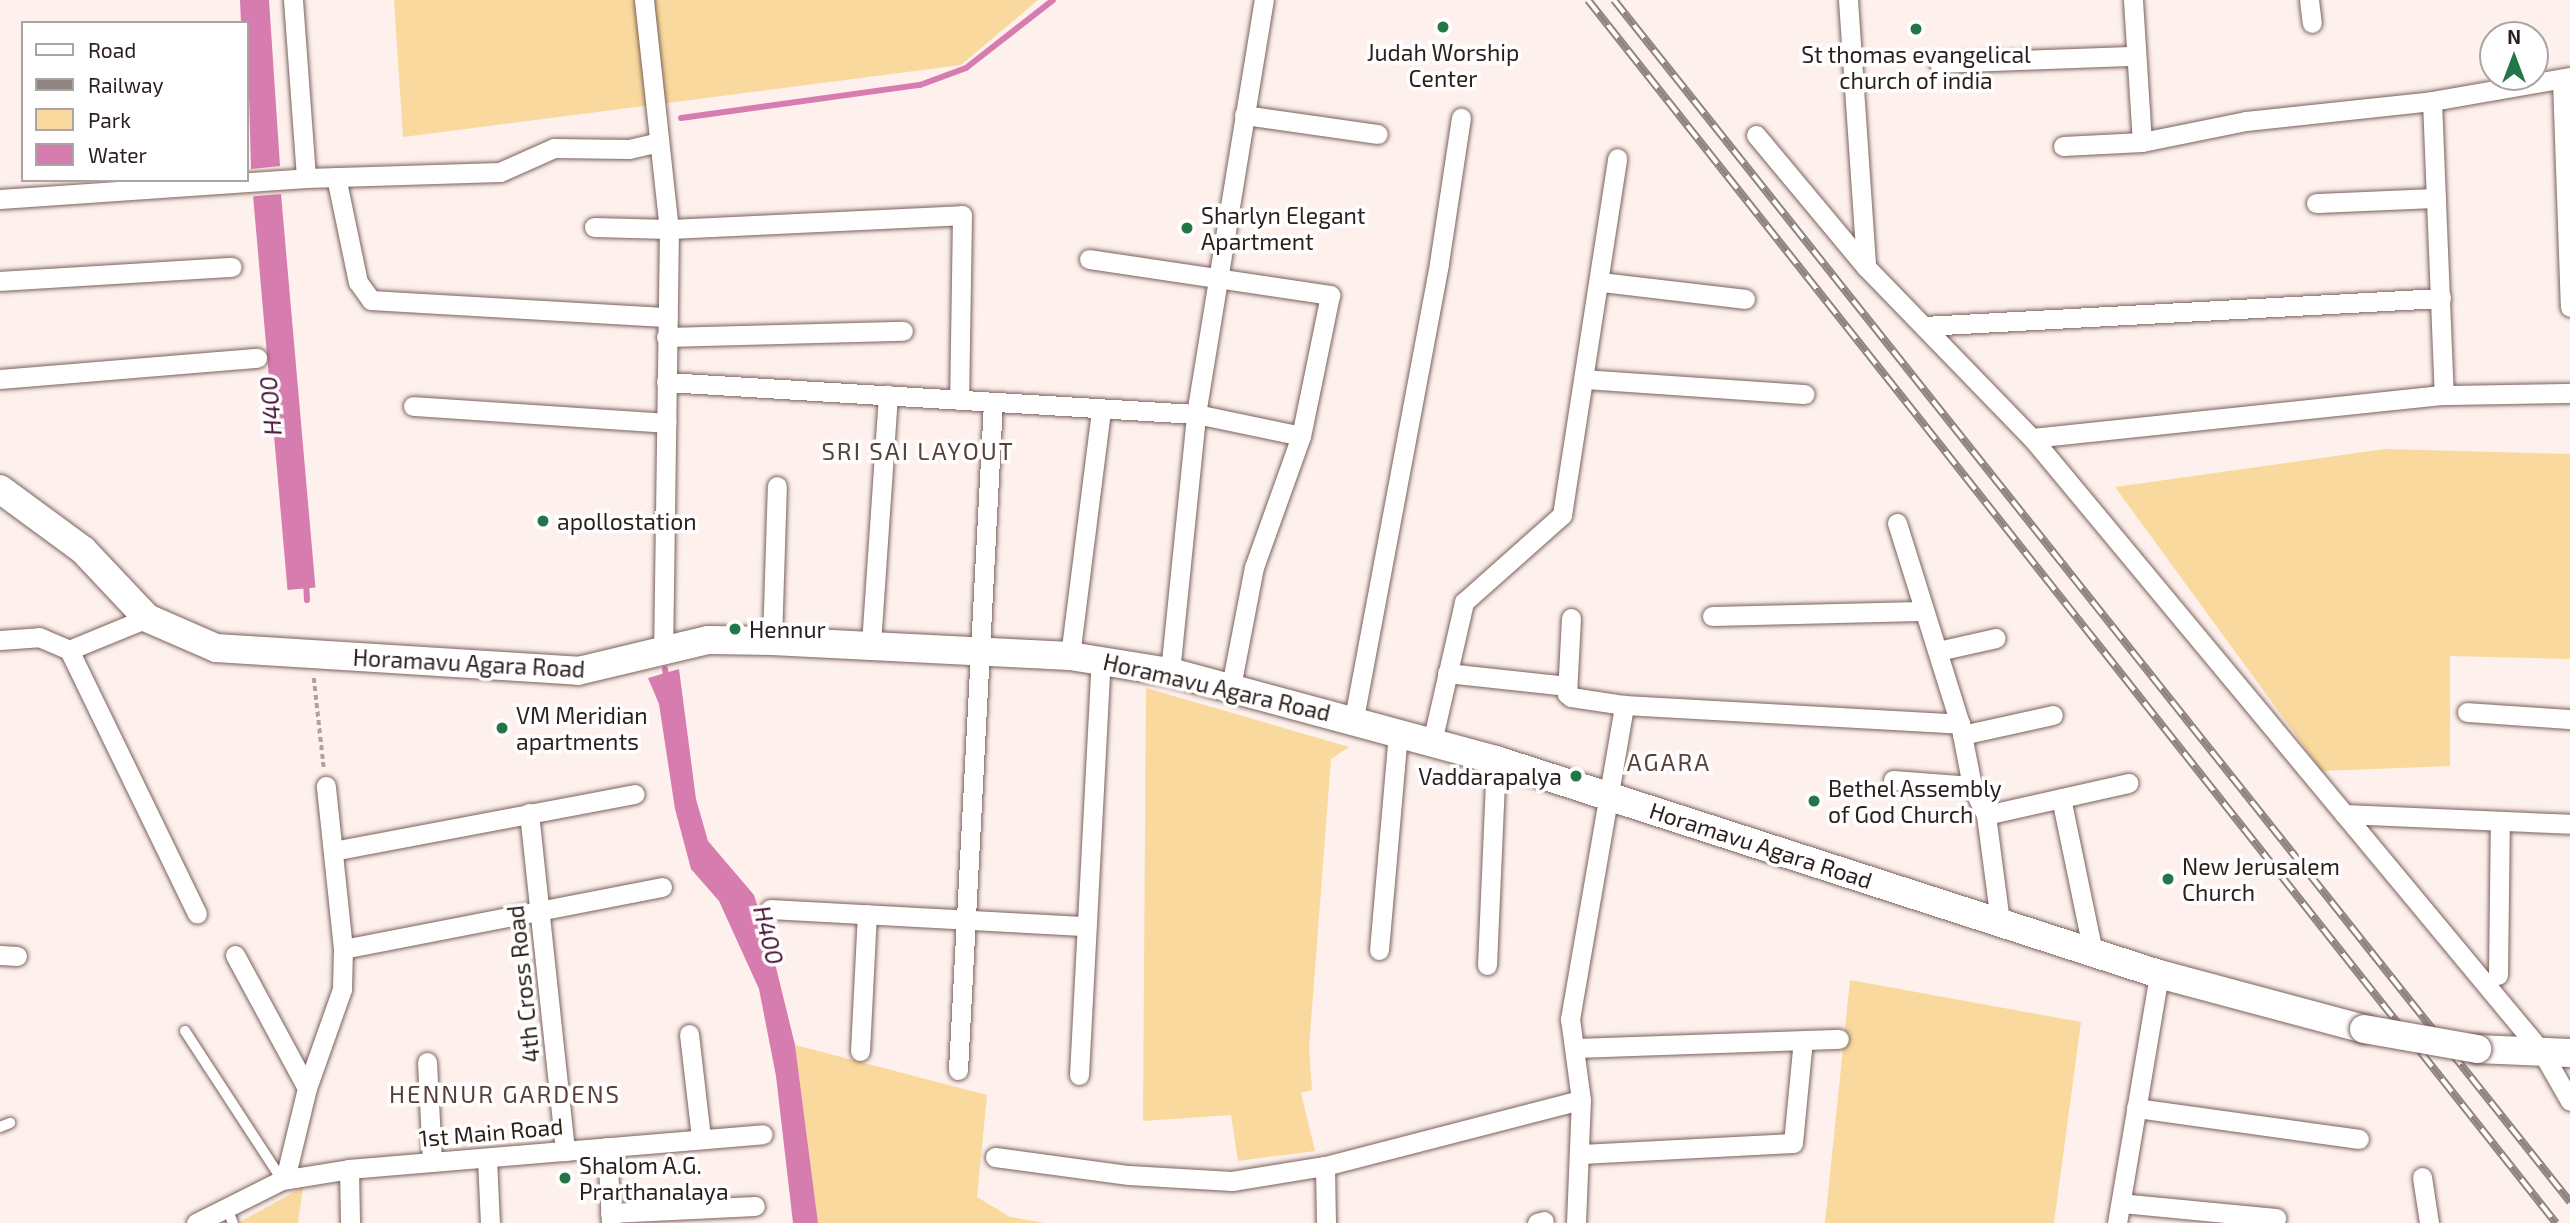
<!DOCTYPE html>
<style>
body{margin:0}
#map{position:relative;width:2570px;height:1223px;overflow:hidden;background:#fdf0ed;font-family:"Exo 2",sans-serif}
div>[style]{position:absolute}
.green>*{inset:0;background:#f9d99d}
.water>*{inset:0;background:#d77cae;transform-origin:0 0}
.stream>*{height:6px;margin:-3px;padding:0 3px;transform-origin:3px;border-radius:3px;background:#d77cae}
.path>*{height:3.5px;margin-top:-1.75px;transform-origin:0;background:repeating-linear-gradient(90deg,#aea19e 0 5px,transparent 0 8.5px)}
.roads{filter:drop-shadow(0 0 2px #7b615a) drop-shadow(0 0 2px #7b615a)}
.lane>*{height:10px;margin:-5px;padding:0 5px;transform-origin:5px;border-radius:5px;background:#fff}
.street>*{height:19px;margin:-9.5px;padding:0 9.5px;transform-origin:9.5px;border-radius:9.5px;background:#fff}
.secondary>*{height:28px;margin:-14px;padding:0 14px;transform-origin:14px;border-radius:14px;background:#fff}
.rail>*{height:8px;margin-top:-4px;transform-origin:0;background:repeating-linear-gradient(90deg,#fff 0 16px,#908481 0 32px);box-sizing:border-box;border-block:2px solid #908481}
.bridges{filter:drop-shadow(0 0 2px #7b615a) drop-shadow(0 0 2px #7b615a)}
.secondary-bridge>*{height:28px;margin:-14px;padding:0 14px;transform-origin:14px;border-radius:14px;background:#fff}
.dots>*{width:19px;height:19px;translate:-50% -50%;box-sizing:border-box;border:4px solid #fff;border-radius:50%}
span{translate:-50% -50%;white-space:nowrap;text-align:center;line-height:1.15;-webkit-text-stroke:7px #fff;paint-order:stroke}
.poi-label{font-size:23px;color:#2a1f1c}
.left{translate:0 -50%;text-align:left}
.right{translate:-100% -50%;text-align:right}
.street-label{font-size:23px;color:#2a1f1c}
.water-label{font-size:24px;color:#480f33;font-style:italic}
.neighbourhood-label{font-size:24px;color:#59413b;letter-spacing:2px}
.legend{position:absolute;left:21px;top:21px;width:228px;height:161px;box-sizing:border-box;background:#fff;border:2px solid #aaa5a4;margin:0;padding:9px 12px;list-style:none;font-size:21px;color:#2a1f1c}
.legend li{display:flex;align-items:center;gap:14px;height:35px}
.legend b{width:35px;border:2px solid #aaa5a4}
.north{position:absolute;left:2479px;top:21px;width:70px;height:70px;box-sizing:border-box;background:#fff;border:2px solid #aaa5a4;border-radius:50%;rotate:0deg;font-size:19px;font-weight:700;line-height:28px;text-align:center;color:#2a1f1c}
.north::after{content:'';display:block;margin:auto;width:24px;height:32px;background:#247648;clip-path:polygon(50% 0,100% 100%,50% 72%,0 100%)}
</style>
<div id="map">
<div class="green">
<div style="clip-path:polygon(394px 0,1038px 0,961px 65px,403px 137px)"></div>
<div style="clip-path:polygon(2385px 449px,2570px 454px,2570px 659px,2450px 656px,2450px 766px,2322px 771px,2115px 487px)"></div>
<div style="clip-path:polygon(1146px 688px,1349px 747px,1331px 759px,1309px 1048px,1312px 1090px,1301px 1093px,1315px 1151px,1238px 1161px,1231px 1115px,1143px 1121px)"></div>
<div style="clip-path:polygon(1850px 980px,2081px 1022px,2054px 1223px,1825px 1223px)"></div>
<div style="clip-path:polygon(795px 1045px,987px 1095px,977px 1197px,1010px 1217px,1045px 1223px,818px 1223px)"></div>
<div style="clip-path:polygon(303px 1187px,298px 1223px,238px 1223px)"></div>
</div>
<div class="water">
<div style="clip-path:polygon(240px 0,269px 0,280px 166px,251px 169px,247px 23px,241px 23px)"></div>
<div style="left:281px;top:194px;width:395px;height:28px;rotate:85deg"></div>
<div style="clip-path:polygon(679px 669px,696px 799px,708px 841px,754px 895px,773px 955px,795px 1045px,818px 1223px,793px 1223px,776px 1076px,759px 989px,719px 901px,691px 869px,675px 809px,659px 704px,648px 678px)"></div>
</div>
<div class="stream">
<div style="left:681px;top:118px;width:241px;rotate:-7.9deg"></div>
<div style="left:920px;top:85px;width:49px;rotate:-20.3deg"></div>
<div style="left:966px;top:68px;width:110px;rotate:-38deg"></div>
<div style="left:306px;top:581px;width:19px;rotate:87deg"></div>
<div style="left:665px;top:669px;width:12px;rotate:81deg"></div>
</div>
<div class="path">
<div style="left:314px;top:678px;width:91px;rotate:83.7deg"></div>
</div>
<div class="roads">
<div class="lane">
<div style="left:185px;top:1031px;width:178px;rotate:56.9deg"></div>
<div style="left:0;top:1127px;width:11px;rotate:-22deg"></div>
<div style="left:226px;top:1206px;width:18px;rotate:68deg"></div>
</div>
<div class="street">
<div style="left:293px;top:0;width:178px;rotate:85.8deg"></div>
<div style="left:644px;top:0;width:230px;rotate:83.8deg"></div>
<div style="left:669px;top:229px;width:422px;rotate:90.8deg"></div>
<div style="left:1848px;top:0;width:268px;rotate:86.1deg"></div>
<div style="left:2133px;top:0;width:142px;rotate:86.4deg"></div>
<div style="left:2309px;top:0;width:23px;rotate:83deg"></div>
<div style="left:1939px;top:63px;width:195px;rotate:-2.1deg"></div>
<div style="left:2562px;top:81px;width:226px;rotate:88deg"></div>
<div style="left:2432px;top:101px;width:294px;rotate:87.7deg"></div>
<div style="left:1244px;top:115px;width:135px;rotate:8.1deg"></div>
<div style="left:1756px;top:135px;width:172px;rotate:50.2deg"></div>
<div style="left:1866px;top:267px;width:238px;rotate:45.9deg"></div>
<div style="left:2032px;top:438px;width:798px;rotate:50.29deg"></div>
<div style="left:2542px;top:1052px;width:56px;rotate:60.3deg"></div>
<div style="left:2063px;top:146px;width:79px;rotate:-2.9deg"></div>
<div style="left:2142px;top:142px;width:106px;rotate:-11.4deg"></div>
<div style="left:2246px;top:121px;width:187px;rotate:-6.1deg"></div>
<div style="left:2432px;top:101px;width:140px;rotate:-9.9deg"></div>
<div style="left:336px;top:177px;width:107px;rotate:78.2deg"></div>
<div style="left:358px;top:282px;width:22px;rotate:54deg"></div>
<div style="left:371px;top:300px;width:297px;rotate:3.3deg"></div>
<div style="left:0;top:199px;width:307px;rotate:-3.9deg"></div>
<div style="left:306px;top:178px;width:194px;rotate:-1.8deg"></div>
<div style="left:500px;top:172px;width:59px;rotate:-24deg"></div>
<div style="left:554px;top:148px;width:75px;rotate:0.8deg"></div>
<div style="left:629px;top:149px;width:31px;rotate:-13deg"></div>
<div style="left:2316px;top:203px;width:120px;rotate:-2.4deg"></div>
<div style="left:594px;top:227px;width:75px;rotate:1.5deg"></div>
<div style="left:669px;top:229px;width:293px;rotate:-2.7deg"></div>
<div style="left:962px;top:215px;width:185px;rotate:90.9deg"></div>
<div style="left:1089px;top:259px;width:244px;rotate:8.5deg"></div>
<div style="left:1330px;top:295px;width:144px;rotate:101.6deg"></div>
<div style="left:1301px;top:436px;width:139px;rotate:109.7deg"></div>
<div style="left:1254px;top:567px;width:121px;rotate:100.9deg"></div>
<div style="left:0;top:281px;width:232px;rotate:-3.5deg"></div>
<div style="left:1601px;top:282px;width:145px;rotate:6.7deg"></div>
<div style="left:1924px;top:326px;width:518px;rotate:-3.1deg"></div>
<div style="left:666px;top:337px;width:237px;rotate:-1.5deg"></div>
<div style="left:0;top:379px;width:258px;rotate:-4.7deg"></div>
<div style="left:1584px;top:379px;width:221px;rotate:3.9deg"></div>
<div style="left:666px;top:382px;width:531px;rotate:3.46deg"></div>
<div style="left:1196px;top:414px;width:107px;rotate:11.8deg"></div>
<div style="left:413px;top:406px;width:254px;rotate:3.8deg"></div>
<div style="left:2032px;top:438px;width:414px;rotate:-6deg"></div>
<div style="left:2444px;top:395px;width:126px;rotate:-0.9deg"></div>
<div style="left:1897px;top:523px;width:211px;rotate:72.6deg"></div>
<div style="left:1960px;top:724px;width:63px;rotate:79deg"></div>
<div style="left:1972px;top:786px;width:32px;rotate:64deg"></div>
<div style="left:1986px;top:815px;width:107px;rotate:82.5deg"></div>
<div style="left:1712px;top:616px;width:209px;rotate:-1.4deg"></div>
<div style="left:1571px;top:618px;width:76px;rotate:93deg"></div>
<div style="left:1567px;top:694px;width:5px;rotate:37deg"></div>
<div style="left:1571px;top:697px;width:54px;rotate:8.6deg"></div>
<div style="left:1624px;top:705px;width:337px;rotate:3.2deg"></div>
<div style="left:0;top:640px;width:39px;rotate:-4deg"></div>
<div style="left:39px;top:637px;width:33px;rotate:23deg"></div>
<div style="left:69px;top:650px;width:84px;rotate:-22.3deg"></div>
<div style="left:772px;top:641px;width:155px;rotate:-88.2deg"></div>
<div style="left:871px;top:644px;width:250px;rotate:-86.1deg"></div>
<div style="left:69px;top:650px;width:293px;rotate:64.1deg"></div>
<div style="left:1938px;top:651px;width:59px;rotate:-12.6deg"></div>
<div style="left:1070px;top:656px;width:249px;rotate:-82.8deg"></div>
<div style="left:1170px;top:672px;width:259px;rotate:-84.2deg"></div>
<div style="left:1196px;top:414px;width:420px;rotate:-80.7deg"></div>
<div style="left:1447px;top:673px;width:121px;rotate:6.2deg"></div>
<div style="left:2467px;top:712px;width:103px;rotate:3.9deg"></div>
<div style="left:1354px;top:718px;width:463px;rotate:-79.4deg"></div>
<div style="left:1439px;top:263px;width:147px;rotate:-81.4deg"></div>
<div style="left:1962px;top:735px;width:93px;rotate:-12.4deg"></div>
<div style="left:1432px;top:742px;width:144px;rotate:-77.1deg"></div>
<div style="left:1464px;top:602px;width:131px;rotate:-41.6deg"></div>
<div style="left:1562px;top:515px;width:361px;rotate:-81.2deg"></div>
<div style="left:1893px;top:780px;width:79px;rotate:4.3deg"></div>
<div style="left:2061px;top:798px;width:157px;rotate:78.3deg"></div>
<div style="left:529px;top:813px;width:340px;rotate:83.9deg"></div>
<div style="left:2344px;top:814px;width:226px;rotate:2.5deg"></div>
<div style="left:1986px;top:815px;width:146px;rotate:-12.7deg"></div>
<div style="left:333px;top:851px;width:307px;rotate:-10.7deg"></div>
<div style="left:770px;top:909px;width:317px;rotate:3.1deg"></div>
<div style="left:343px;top:949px;width:325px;rotate:-11deg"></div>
<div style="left:1379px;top:950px;width:220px;rotate:-85deg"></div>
<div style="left:0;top:955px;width:17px;rotate:3deg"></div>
<div style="left:235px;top:955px;width:151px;rotate:61.6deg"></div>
<div style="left:1487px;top:965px;width:205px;rotate:-87.5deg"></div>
<div style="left:2498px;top:975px;width:154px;rotate:-89.3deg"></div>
<div style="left:689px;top:1034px;width:105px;rotate:83.4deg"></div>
<div style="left:1578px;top:1048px;width:261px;rotate:-2deg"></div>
<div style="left:860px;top:1051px;width:137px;rotate:-87.1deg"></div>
<div style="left:427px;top:1062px;width:100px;rotate:87.1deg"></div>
<div style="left:958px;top:1070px;width:669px;rotate:-87deg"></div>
<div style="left:1079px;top:1075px;width:416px;rotate:-87deg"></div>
<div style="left:2136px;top:1108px;width:225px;rotate:7.9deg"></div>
<div style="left:607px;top:1147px;width:76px;rotate:87deg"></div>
<div style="left:1581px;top:1154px;width:212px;rotate:-3deg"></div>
<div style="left:1793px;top:1143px;width:103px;rotate:-84.5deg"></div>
<div style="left:995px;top:1157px;width:135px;rotate:7.7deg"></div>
<div style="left:1129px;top:1175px;width:103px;rotate:3.3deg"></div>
<div style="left:1232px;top:1181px;width:94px;rotate:-9.2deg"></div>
<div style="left:1325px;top:1166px;width:264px;rotate:-14.5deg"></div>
<div style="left:487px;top:1158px;width:65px;rotate:87.4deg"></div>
<div style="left:1325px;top:1166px;width:57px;rotate:89deg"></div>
<div style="left:349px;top:1169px;width:54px;rotate:88.9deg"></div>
<div style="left:2422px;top:1177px;width:47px;rotate:81.3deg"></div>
<div style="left:285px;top:1179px;width:94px;rotate:-76.4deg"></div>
<div style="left:307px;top:1088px;width:105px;rotate:-70.5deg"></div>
<div style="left:342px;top:989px;width:40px;rotate:-88.6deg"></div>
<div style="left:343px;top:949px;width:164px;rotate:-96deg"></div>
<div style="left:2121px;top:1203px;width:156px;rotate:5.5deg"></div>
<div style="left:610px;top:1213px;width:145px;rotate:-2.8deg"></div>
<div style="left:196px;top:1223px;width:96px;rotate:-26.6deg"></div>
<div style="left:282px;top:1180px;width:68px;rotate:-9.3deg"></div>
<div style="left:349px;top:1169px;width:415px;rotate:-4.8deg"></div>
<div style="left:1537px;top:1223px;width:7px;rotate:-16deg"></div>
<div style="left:1576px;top:1223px;width:123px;rotate:-87.7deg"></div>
<div style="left:1581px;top:1100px;width:82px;rotate:-97.7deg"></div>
<div style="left:1570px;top:1019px;width:319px;rotate:-80.2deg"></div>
<div style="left:2117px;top:1223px;width:253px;rotate:-80.4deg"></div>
</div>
<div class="secondary">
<div style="left:0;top:489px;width:103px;rotate:36.3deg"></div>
<div style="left:83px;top:550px;width:93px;rotate:46.7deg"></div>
<div style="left:147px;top:618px;width:75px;rotate:23.5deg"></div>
<div style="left:216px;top:648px;width:363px;rotate:3.6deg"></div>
<div style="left:578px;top:671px;width:134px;rotate:-13.4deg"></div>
<div style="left:708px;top:640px;width:64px;rotate:0.9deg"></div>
<div style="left:772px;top:641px;width:298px;rotate:2.9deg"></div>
<div style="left:1070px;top:656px;width:101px;rotate:9.1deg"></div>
<div style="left:1170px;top:672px;width:338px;rotate:15.1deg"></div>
<div style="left:1496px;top:760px;width:697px;rotate:17.89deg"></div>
<div style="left:2159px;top:974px;width:212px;rotate:15deg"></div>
<div style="left:2477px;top:1049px;width:93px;rotate:2.5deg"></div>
</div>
</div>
<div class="rail">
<div style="left:1588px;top:0;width:1560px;rotate:51.64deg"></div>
<div style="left:1614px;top:0;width:1536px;rotate:51.5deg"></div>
</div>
<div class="bridges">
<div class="secondary-bridge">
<div style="left:2364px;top:1029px;width:115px;rotate:10deg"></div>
</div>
</div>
<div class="dots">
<div style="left:1443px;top:27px;background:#247648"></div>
<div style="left:1916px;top:29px;background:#247648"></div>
<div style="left:1187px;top:228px;background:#247648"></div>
<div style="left:543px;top:521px;background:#247648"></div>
<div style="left:735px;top:629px;background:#247648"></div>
<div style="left:502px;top:728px;background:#247648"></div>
<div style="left:1576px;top:776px;background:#247648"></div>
<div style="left:1814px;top:801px;background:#247648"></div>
<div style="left:2168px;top:879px;background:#247648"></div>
<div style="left:565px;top:1178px;background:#247648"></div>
</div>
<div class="poi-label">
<span style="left:1443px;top:65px">Judah Worship<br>Center</span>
<span style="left:1916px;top:67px">St thomas evangelical<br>church of india</span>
<span class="left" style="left:1201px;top:228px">Sharlyn Elegant<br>Apartment</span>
<span class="left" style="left:557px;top:521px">apollostation</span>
<span class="left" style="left:749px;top:629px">Hennur</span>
<span class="left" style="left:516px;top:728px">VM Meridian<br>apartments</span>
<span class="right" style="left:1562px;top:776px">Vaddarapalya</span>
<span class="left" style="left:1828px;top:801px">Bethel Assembly<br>of God Church</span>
<span class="left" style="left:2182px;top:879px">New Jerusalem<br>Church</span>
<span class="left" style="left:579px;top:1178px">Shalom A.G.<br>Prarthanalaya</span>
</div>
<div class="street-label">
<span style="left:469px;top:663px;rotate:3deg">Horamavu Agara Road</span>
<span style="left:1217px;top:687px;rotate:13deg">Horamavu Agara Road</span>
<span style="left:1761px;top:845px;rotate:18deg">Horamavu Agara Road</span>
<span style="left:523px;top:984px;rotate:-96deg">4th Cross Road</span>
<span style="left:491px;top:1132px;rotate:-5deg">1st Main Road</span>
</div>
<div class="water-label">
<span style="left:270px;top:406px;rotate:-95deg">H400</span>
<span style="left:769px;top:935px;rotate:76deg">H400</span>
</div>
<div class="neighbourhood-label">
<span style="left:918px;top:451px">SRI SAI LAYOUT</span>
<span style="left:1669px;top:762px">AGARA</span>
<span style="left:505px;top:1094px">HENNUR GARDENS</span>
</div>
<ul class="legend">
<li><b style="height:9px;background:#fff"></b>Road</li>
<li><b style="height:9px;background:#908481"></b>Railway</li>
<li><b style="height:19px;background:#f9d99d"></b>Park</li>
<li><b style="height:19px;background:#d77cae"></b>Water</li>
</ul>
<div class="north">N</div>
</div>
